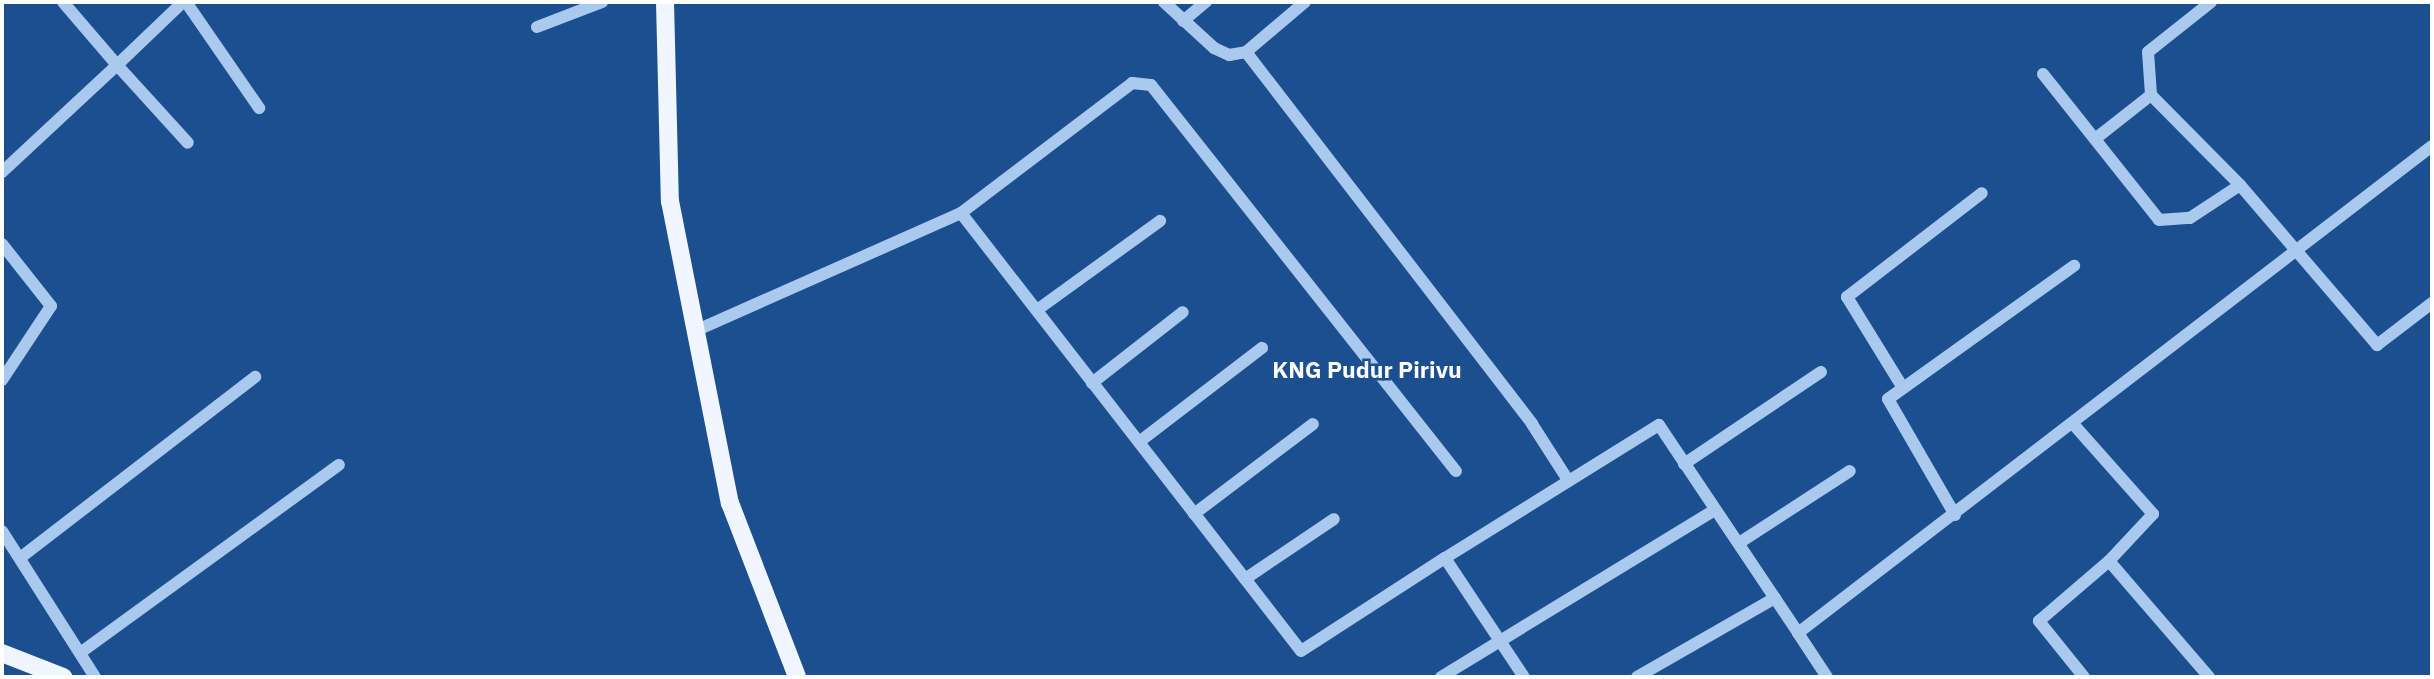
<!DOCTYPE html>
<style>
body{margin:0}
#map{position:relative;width:2434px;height:679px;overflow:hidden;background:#1b4f8f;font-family:"IBM Plex Sans",sans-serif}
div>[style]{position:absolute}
.minor>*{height:12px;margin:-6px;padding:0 6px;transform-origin:6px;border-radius:6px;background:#a9c9ee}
.major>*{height:18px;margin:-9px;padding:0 9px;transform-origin:9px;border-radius:9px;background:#f0f6ff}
span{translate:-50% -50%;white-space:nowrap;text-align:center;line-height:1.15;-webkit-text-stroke:5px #1b4f8f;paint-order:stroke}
.neighbourhood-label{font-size:23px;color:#fff;font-weight:700}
.frame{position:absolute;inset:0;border:4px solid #fff;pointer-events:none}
</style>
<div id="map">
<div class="minor">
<div style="left:183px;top:2px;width:91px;rotate:136.3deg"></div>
<div style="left:117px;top:65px;width:105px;rotate:47.7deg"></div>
<div style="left:186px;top:2px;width:129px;rotate:55.4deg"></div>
<div style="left:1164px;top:2px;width:68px;rotate:42.6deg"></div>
<div style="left:1214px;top:48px;width:17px;rotate:25deg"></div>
<div style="left:1229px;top:55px;width:17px;rotate:-10deg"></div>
<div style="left:1246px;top:52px;width:77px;rotate:-40.3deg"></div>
<div style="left:2211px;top:2px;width:80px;rotate:141.6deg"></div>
<div style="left:2148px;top:52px;width:43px;rotate:86deg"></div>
<div style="left:2151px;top:95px;width:127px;rotate:45.3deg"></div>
<div style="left:2240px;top:185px;width:211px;rotate:49.4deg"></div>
<div style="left:2377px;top:345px;width:69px;rotate:-37.4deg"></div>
<div style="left:1183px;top:21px;width:30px;rotate:-40deg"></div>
<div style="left:537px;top:27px;width:70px;rotate:-21deg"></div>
<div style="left:1246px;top:52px;width:469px;rotate:52.4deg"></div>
<div style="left:1532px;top:424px;width:67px;rotate:57.3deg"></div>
<div style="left:2043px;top:74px;width:186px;rotate:51.5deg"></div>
<div style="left:2159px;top:220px;width:31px;rotate:-4deg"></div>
<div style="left:2190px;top:218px;width:60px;rotate:-33.4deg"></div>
<div style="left:2095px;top:139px;width:71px;rotate:-38.2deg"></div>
<div style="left:2px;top:172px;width:157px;rotate:-42.9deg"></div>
<div style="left:117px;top:65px;width:83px;rotate:-130.6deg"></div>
<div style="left:961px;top:213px;width:215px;rotate:-37.2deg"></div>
<div style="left:1132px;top:83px;width:19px;rotate:6deg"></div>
<div style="left:1151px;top:85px;width:492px;rotate:51.7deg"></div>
<div style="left:2px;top:244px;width:79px;rotate:51.7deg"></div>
<div style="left:51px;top:306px;width:89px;rotate:123.5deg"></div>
<div style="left:1037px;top:310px;width:152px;rotate:-35.9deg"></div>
<div style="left:695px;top:331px;width:291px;rotate:-23.9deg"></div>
<div style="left:961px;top:213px;width:554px;rotate:52.18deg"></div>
<div style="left:1301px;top:651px;width:171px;rotate:-32.9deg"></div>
<div style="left:1092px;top:383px;width:115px;rotate:-38deg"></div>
<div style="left:1903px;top:388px;width:107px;rotate:-121.6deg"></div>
<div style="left:1847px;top:297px;width:170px;rotate:-37.6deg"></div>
<div style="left:2074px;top:425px;width:119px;rotate:48.4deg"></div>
<div style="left:2153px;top:514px;width:64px;rotate:133.1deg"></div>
<div style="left:1139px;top:442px;width:155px;rotate:-37.4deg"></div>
<div style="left:1684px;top:464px;width:165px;rotate:-33.9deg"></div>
<div style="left:1194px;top:514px;width:149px;rotate:-37.1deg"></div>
<div style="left:1955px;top:515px;width:134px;rotate:-120deg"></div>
<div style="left:1888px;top:399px;width:229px;rotate:-35.6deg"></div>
<div style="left:2px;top:531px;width:173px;rotate:57.5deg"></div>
<div style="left:1739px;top:543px;width:132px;rotate:-33deg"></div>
<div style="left:20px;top:558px;width:297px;rotate:-37.6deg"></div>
<div style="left:1245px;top:579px;width:107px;rotate:-34deg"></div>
<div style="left:80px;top:653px;width:320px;rotate:-36deg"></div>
<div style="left:1441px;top:677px;width:321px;rotate:-31.4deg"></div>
<div style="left:1524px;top:677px;width:143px;rotate:-123.6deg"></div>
<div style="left:1445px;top:558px;width:252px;rotate:-31.9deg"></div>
<div style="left:1659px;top:425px;width:250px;rotate:56.2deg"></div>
<div style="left:1637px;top:677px;width:159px;rotate:-29.8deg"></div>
<div style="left:1827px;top:677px;width:53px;rotate:-123.4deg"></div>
<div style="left:1798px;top:633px;width:799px;rotate:-37.53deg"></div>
<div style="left:2084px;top:677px;width:72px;rotate:-128.8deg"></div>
<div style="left:2039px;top:621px;width:92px;rotate:-40.6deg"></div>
<div style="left:2109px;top:561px;width:153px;rotate:49.2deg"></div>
</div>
<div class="major">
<div style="left:665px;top:2px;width:199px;rotate:88.6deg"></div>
<div style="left:670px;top:201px;width:308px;rotate:78.8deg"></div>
<div style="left:730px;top:503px;width:186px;rotate:68.9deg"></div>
<div style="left:2px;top:653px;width:66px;rotate:21.5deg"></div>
</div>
<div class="neighbourhood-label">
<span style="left:1367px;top:369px">KNG Pudur Pirivu</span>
</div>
<div class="frame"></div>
</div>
